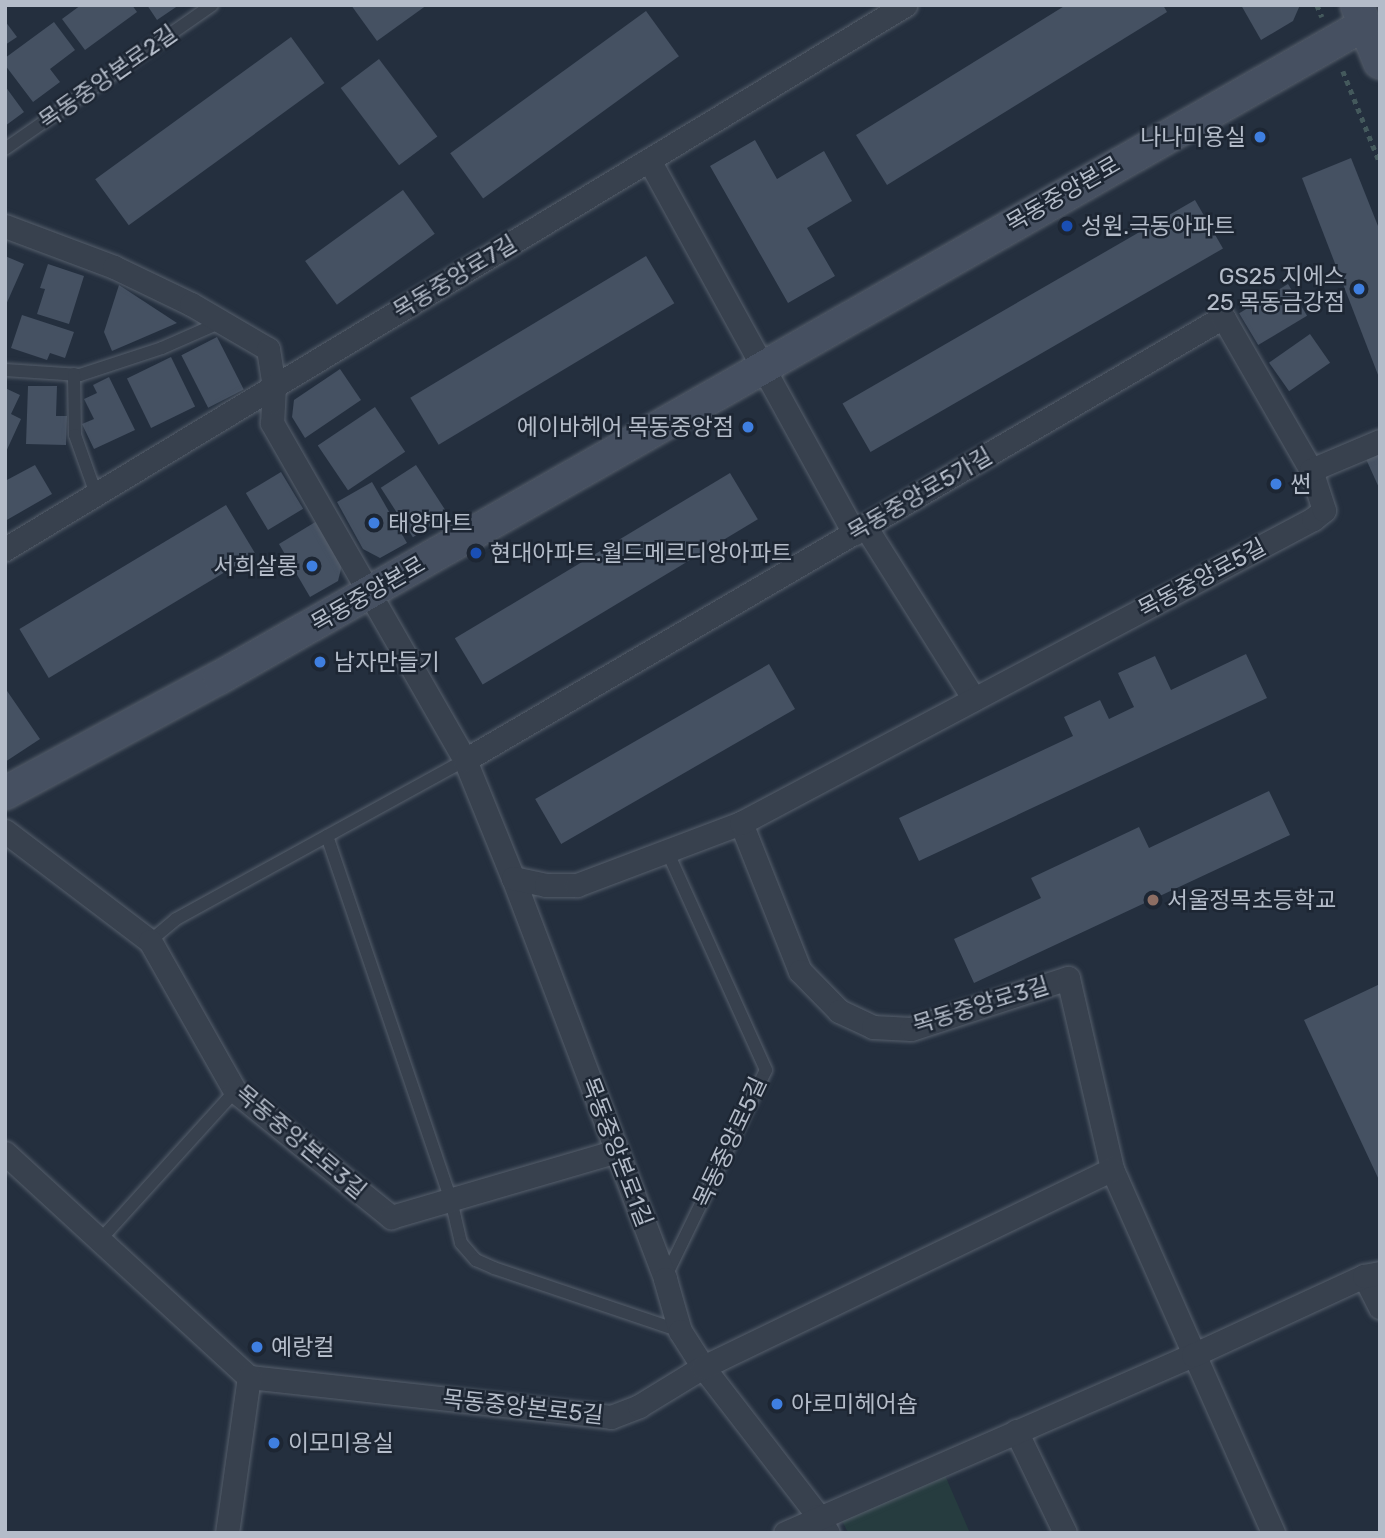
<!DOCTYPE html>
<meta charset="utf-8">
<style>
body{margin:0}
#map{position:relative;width:1385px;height:1538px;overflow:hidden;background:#242f3e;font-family:Rubik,"Noto Sans KR",sans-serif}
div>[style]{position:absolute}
.green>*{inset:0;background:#263c3f}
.building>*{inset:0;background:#455162;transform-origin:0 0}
.path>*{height:4.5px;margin-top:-2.25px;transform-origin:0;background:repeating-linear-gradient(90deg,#44595c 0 5px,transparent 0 10px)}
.roads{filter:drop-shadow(0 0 2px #565f6c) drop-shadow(0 0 2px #565f6c)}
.lane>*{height:12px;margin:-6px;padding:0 6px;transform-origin:6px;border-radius:6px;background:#38414e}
.street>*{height:23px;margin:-11.5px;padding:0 11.5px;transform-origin:11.5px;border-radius:11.5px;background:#38414e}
.secondary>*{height:32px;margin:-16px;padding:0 16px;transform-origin:16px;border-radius:16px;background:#465061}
.dots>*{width:19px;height:19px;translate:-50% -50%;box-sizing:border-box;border:4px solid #1d2633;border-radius:50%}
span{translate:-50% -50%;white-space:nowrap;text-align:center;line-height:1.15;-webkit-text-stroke:5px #1d2633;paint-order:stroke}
.street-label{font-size:23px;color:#b4bcc9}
.poi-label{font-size:23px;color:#b4bcc9}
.right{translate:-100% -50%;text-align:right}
.left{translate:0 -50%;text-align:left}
.frame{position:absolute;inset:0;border:7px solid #b4bcc9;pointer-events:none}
</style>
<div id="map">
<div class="green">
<div style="clip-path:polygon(944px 1473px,970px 1533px,848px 1533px,841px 1518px)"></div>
</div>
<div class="building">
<div style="clip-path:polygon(81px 5px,132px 5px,137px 12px,85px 50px,62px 19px)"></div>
<div style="clip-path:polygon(147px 5px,179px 5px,157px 20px)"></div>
<div style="clip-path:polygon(351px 5px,427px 5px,377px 41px)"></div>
<div style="clip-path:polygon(1066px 5px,1163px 5px,1167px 12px,887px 185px,856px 135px)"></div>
<div style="clip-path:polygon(1241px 5px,1300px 5px,1293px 21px,1261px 40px)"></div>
<div style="left:646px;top:11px;width:56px;height:242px;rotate:54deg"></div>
<div style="clip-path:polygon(5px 21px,17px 37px,5px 45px)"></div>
<div style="clip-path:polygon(54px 22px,75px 50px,50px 69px,60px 82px,33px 102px,5px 65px,5px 58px)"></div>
<div style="left:291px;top:37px;width:57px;height:242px;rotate:54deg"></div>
<div style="left:379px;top:59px;width:97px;height:48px;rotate:53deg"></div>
<div style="clip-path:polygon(5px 86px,24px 112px,5px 126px)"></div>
<div style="clip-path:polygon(755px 140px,777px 179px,824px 151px,852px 201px,807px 228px,835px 276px,788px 303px,710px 166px)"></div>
<div style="clip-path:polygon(1351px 158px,1380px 231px,1380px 380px,1302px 178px)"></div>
<div style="left:403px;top:190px;width:54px;height:121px;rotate:54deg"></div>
<div style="left:1195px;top:200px;width:56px;height:407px;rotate:60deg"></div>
<div style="clip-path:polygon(5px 256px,24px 264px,5px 307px)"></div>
<div style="left:646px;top:256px;width:55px;height:275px;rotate:59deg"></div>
<div style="clip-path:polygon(48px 264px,84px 276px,69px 324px,37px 314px,45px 289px,40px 288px)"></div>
<div style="left:1288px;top:284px;width:37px;height:57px;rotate:59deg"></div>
<div style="clip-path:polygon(119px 285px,177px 323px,112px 351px,104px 332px)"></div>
<div style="clip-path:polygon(22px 315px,74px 332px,65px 358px,50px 353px,47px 360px,11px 348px)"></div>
<div style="left:1310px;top:334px;width:35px;height:50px;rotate:55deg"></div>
<div style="left:217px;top:337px;width:59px;height:40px;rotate:63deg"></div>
<div style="left:171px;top:357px;width:55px;height:49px;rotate:64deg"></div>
<div style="clip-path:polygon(340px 369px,361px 400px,305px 438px,292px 417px,294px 400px)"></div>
<div style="clip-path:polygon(109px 377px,135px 430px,94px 449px,82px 424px,94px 419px,84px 399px,97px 393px,93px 385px)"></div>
<div style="clip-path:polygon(28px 386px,57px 386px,56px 416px,67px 416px,66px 445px,26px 444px)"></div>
<div style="clip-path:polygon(5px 388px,20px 395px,11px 414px,21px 419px,5px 454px)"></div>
<div style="left:375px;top:407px;width:54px;height:69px;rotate:56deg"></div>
<div style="clip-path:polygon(1380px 453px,1380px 490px,1366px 459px)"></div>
<div style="clip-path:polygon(35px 465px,52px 494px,5px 521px,5px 481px)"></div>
<div style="left:416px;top:465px;width:59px;height:42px;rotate:57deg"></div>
<div style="left:281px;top:472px;width:43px;height:41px;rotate:59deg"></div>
<div style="left:730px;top:473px;width:54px;height:321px;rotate:59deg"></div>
<div style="clip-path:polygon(372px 482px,407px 543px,380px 558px,363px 549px,337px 502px)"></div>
<div style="left:226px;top:505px;width:57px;height:241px;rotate:59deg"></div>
<div style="clip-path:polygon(317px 521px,342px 565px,338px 581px,310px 597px,279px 544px)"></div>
<div style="clip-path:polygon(1246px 654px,1267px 698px,919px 861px,899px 818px,1073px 736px,1064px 717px,1100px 700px,1109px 719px,1134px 707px,1118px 673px,1155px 656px,1171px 690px)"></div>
<div style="left:769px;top:664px;width:52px;height:270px;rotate:60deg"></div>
<div style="clip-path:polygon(5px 688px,40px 739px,5px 762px)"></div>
<div style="clip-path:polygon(1269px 791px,1290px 835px,974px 983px,954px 939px,1041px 898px,1031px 878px,1139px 827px,1149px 848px)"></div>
<div style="clip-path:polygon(1380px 984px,1380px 1182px,1304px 1020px)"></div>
</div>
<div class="path">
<div style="left:1317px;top:5px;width:13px;rotate:67deg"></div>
<div style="left:1343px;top:71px;width:99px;rotate:68.1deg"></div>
</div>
<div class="roads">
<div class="lane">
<div style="left:5px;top:149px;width:252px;rotate:-34.8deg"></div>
<div style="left:5px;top:370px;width:75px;rotate:3.8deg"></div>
<div style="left:80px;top:375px;width:86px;rotate:-18.2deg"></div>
<div style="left:162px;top:348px;width:64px;rotate:-23.8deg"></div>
<div style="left:74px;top:374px;width:61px;rotate:89.1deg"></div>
<div style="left:75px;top:435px;width:63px;rotate:70.4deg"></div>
<div style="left:327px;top:836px;width:385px;rotate:71.2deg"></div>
<div style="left:451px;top:1200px;width:44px;rotate:76.9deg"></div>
<div style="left:461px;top:1243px;width:23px;rotate:49deg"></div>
<div style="left:476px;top:1260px;width:20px;rotate:24deg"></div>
<div style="left:494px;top:1268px;width:196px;rotate:18.7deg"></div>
<div style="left:150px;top:941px;width:34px;rotate:-40deg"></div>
<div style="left:176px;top:919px;width:330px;rotate:-28.8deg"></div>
<div style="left:100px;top:1240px;width:201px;rotate:-47.8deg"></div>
<div style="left:665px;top:1278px;width:231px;rotate:-64.1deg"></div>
<div style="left:766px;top:1070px;width:240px;rotate:-114.3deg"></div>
</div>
<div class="street">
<div style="left:649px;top:160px;width:426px;rotate:61.2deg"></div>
<div style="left:5px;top:226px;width:116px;rotate:20.6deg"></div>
<div style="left:114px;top:267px;width:85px;rotate:25.7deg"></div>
<div style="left:191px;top:304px;width:89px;rotate:30.3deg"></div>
<div style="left:268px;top:349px;width:37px;rotate:81deg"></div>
<div style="left:274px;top:386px;width:37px;rotate:93deg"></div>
<div style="left:272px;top:423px;width:388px;rotate:60.2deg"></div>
<div style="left:465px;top:760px;width:127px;rotate:67.9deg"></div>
<div style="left:513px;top:878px;width:429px;rotate:69.2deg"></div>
<div style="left:665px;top:1279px;width:54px;rotate:73.9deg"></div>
<div style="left:680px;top:1331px;width:43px;rotate:57.4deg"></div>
<div style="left:703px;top:1367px;width:188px;rotate:52.3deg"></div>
<div style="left:818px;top:1516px;width:20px;rotate:60deg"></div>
<div style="left:865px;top:526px;width:204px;rotate:57.8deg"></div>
<div style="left:5px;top:549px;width:1052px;rotate:-31.15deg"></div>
<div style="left:465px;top:760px;width:878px;rotate:-30.3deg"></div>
<div style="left:1223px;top:317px;width:177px;rotate:60.1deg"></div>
<div style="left:741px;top:823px;width:159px;rotate:68.3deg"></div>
<div style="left:800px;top:971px;width:56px;rotate:45.7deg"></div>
<div style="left:839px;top:1011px;width:38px;rotate:25deg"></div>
<div style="left:873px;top:1027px;width:38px;rotate:3deg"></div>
<div style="left:911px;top:1029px;width:165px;rotate:-18deg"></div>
<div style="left:1068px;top:978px;width:196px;rotate:77deg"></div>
<div style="left:1112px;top:1169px;width:398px;rotate:66.1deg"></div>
<div style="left:5px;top:831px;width:182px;rotate:37.2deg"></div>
<div style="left:150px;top:941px;width:172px;rotate:60.5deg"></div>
<div style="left:235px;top:1091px;width:201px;rotate:38.9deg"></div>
<div style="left:391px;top:1217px;width:234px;rotate:-16.3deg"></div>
<div style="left:513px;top:878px;width:34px;rotate:12deg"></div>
<div style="left:546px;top:885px;width:31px"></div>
<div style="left:577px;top:885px;width:175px;rotate:-20.7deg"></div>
<div style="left:741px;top:823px;width:648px;rotate:-27.99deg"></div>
<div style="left:1313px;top:519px;width:14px;rotate:-39deg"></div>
<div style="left:1324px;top:510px;width:42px;rotate:-108deg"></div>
<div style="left:1311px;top:470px;width:75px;rotate:-22.8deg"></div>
<div style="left:5px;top:1153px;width:331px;rotate:42.6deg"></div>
<div style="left:249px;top:1377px;width:364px;rotate:6.3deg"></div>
<div style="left:611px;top:1417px;width:30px;rotate:-21deg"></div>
<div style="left:639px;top:1406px;width:75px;rotate:-31.4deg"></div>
<div style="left:703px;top:1367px;width:454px;rotate:-25.8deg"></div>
<div style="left:1364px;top:1276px;width:35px;rotate:63deg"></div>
<div style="left:1016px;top:1431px;width:113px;rotate:64.3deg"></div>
<div style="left:227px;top:1533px;width:158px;rotate:-82deg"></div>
<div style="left:785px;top:1533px;width:445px;rotate:-23.6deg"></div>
<div style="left:1193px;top:1355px;width:188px;rotate:-24.8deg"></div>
<div style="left:1364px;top:1276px;width:16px;rotate:-11deg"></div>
</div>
<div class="secondary">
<div style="left:1357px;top:6px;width:61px;rotate:68deg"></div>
<div style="left:5px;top:793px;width:243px;rotate:-28.3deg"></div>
<div style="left:219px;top:678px;width:1318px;rotate:-29.7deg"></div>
</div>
</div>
<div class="dots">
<div style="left:1260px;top:137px;background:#3f7fe0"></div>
<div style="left:1067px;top:226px;background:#1a4fb4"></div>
<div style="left:1359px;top:289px;background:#3f7fe0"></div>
<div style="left:748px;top:427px;background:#3f7fe0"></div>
<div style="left:1276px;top:484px;background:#3f7fe0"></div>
<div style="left:374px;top:523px;background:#3f7fe0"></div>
<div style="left:476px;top:553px;background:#1a4fb4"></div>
<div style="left:312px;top:566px;background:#3f7fe0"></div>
<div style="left:320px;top:662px;background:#3f7fe0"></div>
<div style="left:1153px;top:900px;background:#8d6e63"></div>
<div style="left:257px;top:1347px;background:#3f7fe0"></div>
<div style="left:777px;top:1404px;background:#3f7fe0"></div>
<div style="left:274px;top:1443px;background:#3f7fe0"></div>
</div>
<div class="street-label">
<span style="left:108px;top:77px;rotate:-35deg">목동중앙본로2길</span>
<span style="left:1063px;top:194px;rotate:-30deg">목동중앙본로</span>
<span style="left:455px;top:277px;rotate:-31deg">목동중앙로7길</span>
<span style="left:920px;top:494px;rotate:-30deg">목동중앙로5가길</span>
<span style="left:1202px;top:578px;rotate:-28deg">목동중앙로5길</span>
<span style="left:368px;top:594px;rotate:-30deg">목동중앙본로</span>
<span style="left:981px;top:1005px;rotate:-17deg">목동중앙로3길</span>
<span style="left:301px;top:1142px;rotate:40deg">목동중앙본로3길</span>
<span style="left:730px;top:1142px;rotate:-65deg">목동중앙로5길</span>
<span style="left:617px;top:1152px;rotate:69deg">목동중앙본로1길</span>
<span style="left:523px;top:1407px;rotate:6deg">목동중앙본로5길</span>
</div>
<div class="poi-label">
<span class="right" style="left:1246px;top:137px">나나미용실</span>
<span class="left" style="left:1081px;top:226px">성원.극동아파트</span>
<span class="right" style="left:1345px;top:289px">GS25 지에스<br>25 목동금강점</span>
<span class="right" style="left:734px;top:427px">에이바헤어 목동중앙점</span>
<span class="left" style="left:1290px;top:484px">썬</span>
<span class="left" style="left:388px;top:523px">태양마트</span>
<span class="left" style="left:490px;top:553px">현대아파트.월드메르디앙아파트</span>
<span class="right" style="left:298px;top:566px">서희살롱</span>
<span class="left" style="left:334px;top:662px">남자만들기</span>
<span class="left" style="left:1167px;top:900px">서울정목초등학교</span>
<span class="left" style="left:271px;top:1347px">예랑컬</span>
<span class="left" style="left:791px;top:1404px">아로미헤어숍</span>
<span class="left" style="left:288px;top:1443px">이모미용실</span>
</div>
<div class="frame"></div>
</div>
